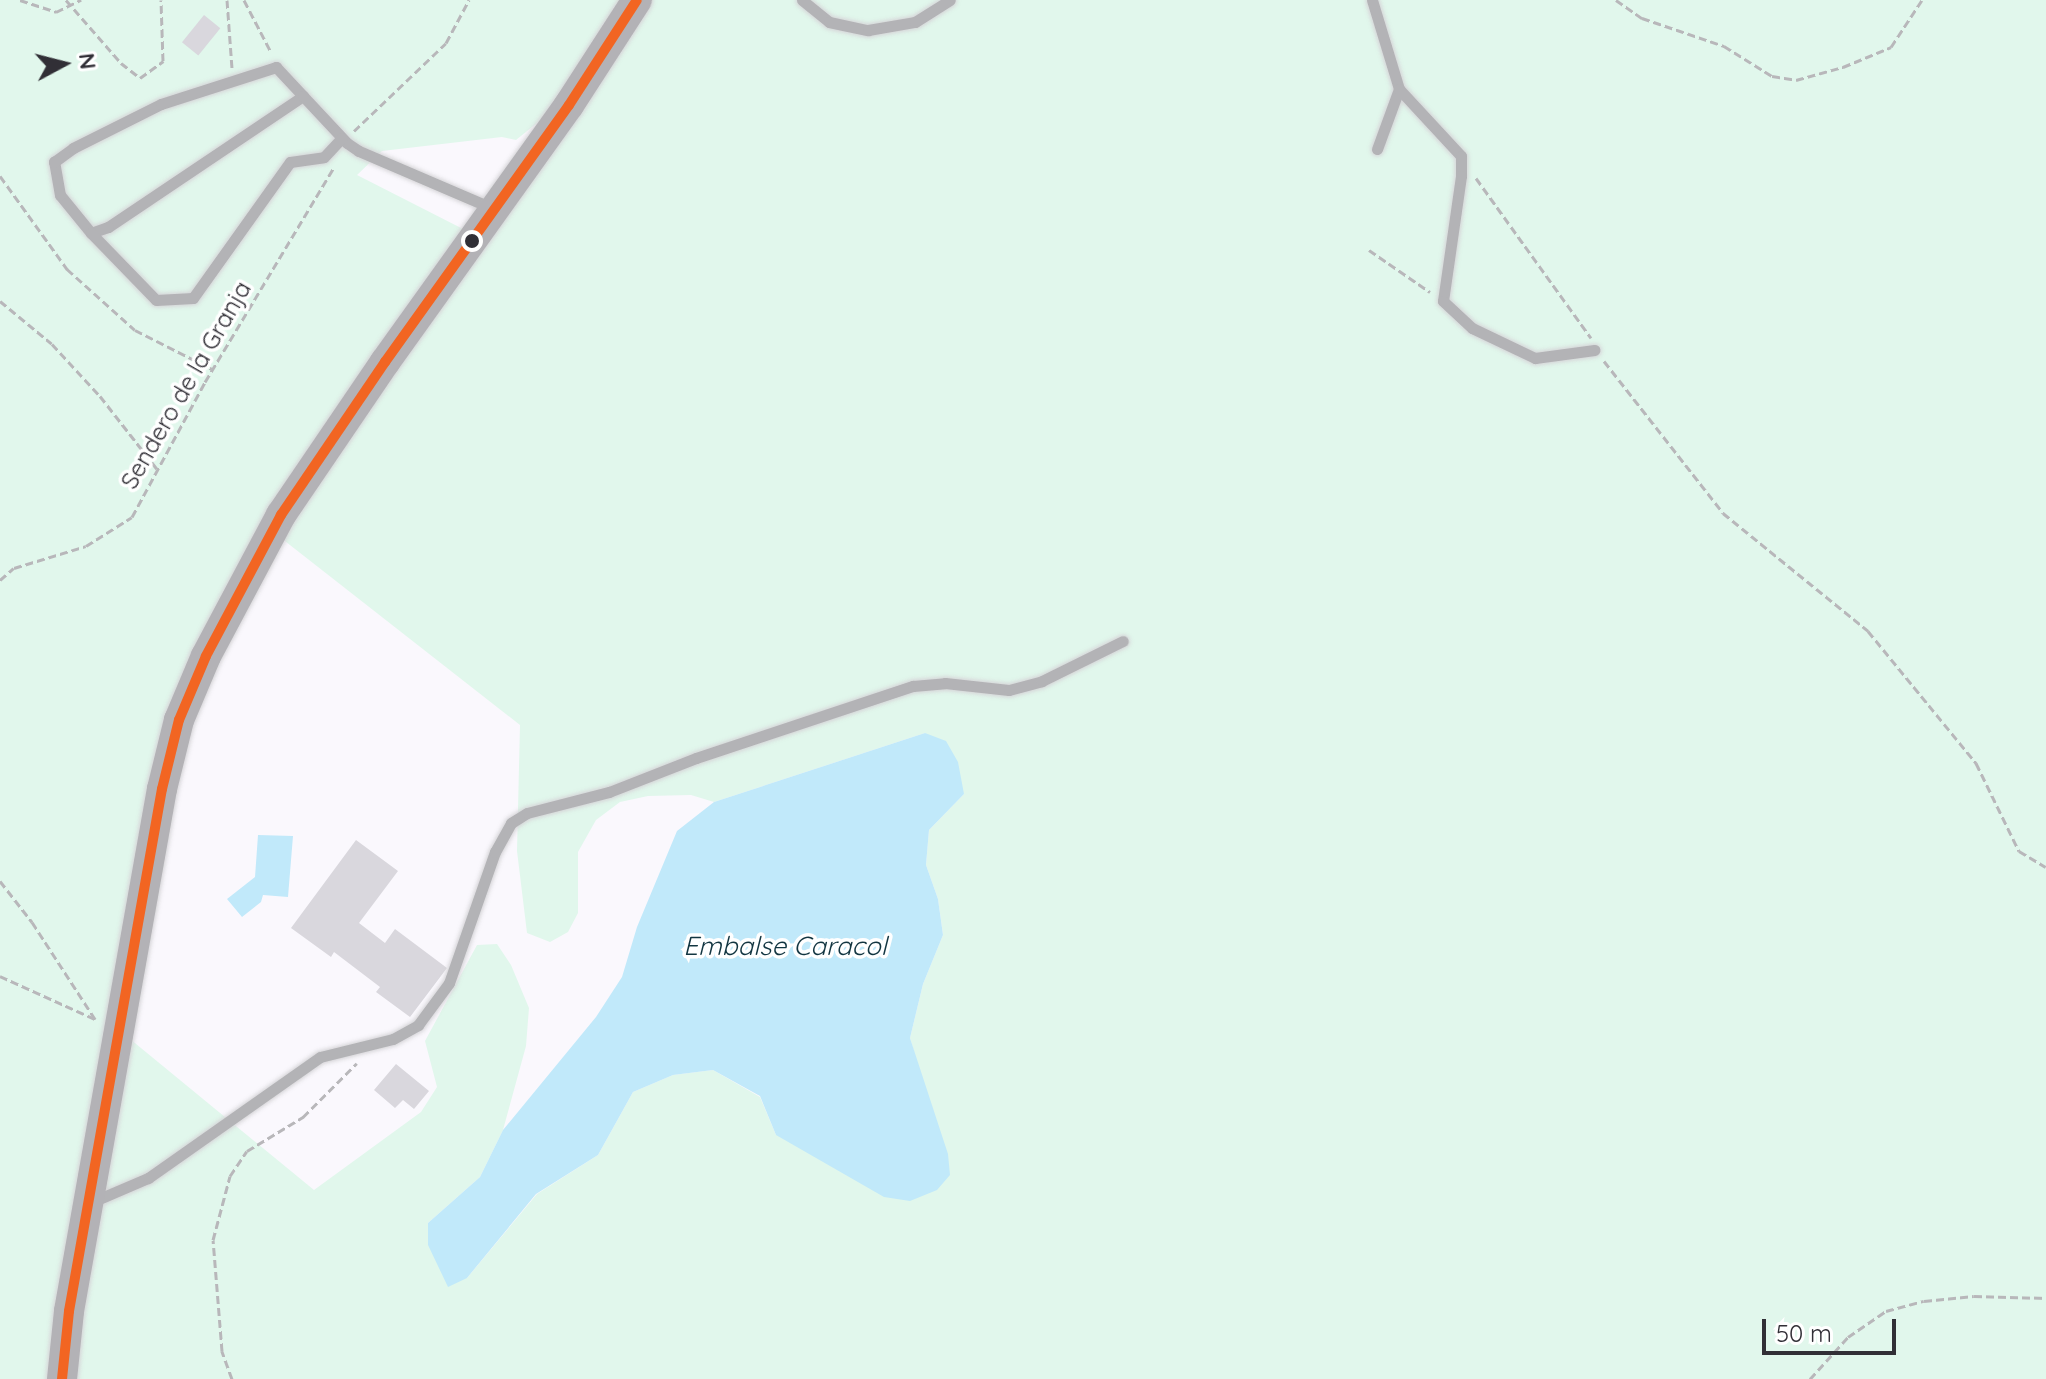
<!DOCTYPE html>
<style>
body{margin:0}
#map{position:relative;width:2046px;height:1379px;overflow:hidden;background:#faf8fd;font-family:Quicksand,sans-serif}
div>[style]{position:absolute}
.green>*{inset:0;background:#e1f7ec}
.water>*{inset:0;background:#c1e9fa}
.building>*{inset:0;background:#d9d7dd;transform-origin:0 0}
.path>*{height:3px;margin-top:-1.5px;transform-origin:0;background:repeating-linear-gradient(90deg,#b8b7ba 0 8px,transparent 0 12px)}
.roads{filter:drop-shadow(0 0 2px #d6d5d8) drop-shadow(0 0 2px #d6d5d8)}
.lane>*{height:11px;margin:-5.5px;padding:0 5.5px;transform-origin:5.5px;border-radius:5.5px;background:#b3b3b6}
.secondary>*{height:30px;margin:-15px;padding:0 15px;transform-origin:15px;border-radius:15px;background:#b3b2b6}
.bus-1>*{height:10px;margin:-5px;padding:0 5px;transform-origin:5px;border-radius:5px;background:#f26522}
.dots>*{width:22px;height:22px;translate:-50% -50%;box-sizing:border-box;border:4px solid #fff;border-radius:50%}
span{translate:-50% -50%;white-space:nowrap;text-align:center;line-height:1.15;-webkit-text-stroke:7px #fff;paint-order:stroke}
.street-label{font-size:24px;color:#312f36}
.water-label{font-size:26px;color:#123541;font-style:italic}
.north{position:absolute;left:24px;top:24px;width:80px;height:80px;-webkit-text-stroke:6px #fff;paint-order:stroke;rotate:83deg;font-size:22px;font-weight:700;line-height:32px;text-align:center;color:#312f36}
.north::after{content:'';display:block;margin:auto;width:28px;height:36px;background:#312f36;clip-path:polygon(50% 0,100% 100%,50% 72%,0 100%)}
.scale{position:absolute;left:1762px;top:1319px;width:134px;height:36px;box-sizing:border-box;border:4px solid #312f36;border-top:0;padding-left:10px;font-size:24px;line-height:28px;white-space:nowrap;color:#312f36;-webkit-text-stroke:6px #fff;paint-order:stroke}
</style>
<div id="map">
<div class="green">
<div style="clip-path:polygon(0 0,622px 0,563px 102px,516px 140px,502px 137px,382px 151px,357px 175px,465px 230px,200px 653px,55px 1379px,0 1379px)"></div>
<div style="clip-path:polygon(645px 0,2046px 0,2046px 1379px,75px 1379px,82px 1313px,130px 1039px,314px 1190px,421px 1112px,437px 1087px,425px 1041px,477px 945px,497px 944px,511px 965px,529px 1008px,526px 1046px,503px 1130px,480px 1177px,428px 1223px,467px 1278px,537px 1194px,598px 1155px,633px 1092px,673px 1075px,713px 1070px,760px 1097px,776px 1135px,926px 1093px,910px 1038px,923px 984px,943px 935px,938px 899px,926px 865px,929px 830px,964px 794px,925px 733px,714px 802px,691px 795px,648px 796px,620px 802px,596px 820px,578px 852px,578px 913px,568px 932px,550px 942px,527px 933px,517px 851px,520px 725px,281px 538px)"></div>
</div>
<div class="water">
<div style="clip-path:polygon(925px 733px,946px 741px,958px 762px,964px 794px,929px 830px,926px 865px,938px 899px,943px 935px,923px 984px,910px 1038px,948px 1154px,950px 1175px,937px 1190px,910px 1201px,884px 1197px,776px 1135px,760px 1096px,713px 1070px,673px 1075px,633px 1092px,598px 1155px,536px 1194px,467px 1278px,448px 1287px,428px 1245px,428px 1223px,480px 1177px,503px 1130px,596px 1017px,622px 977px,637px 927px,677px 831px,714px 802px)"></div>
<div style="clip-path:polygon(258px 835px,293px 836px,288px 897px,263px 895px,261px 902px,242px 917px,227px 899px,255px 877px)"></div>
</div>
<div class="building">
<div style="left:204px;top:15px;width:21px;height:35px;rotate:39deg"></div>
<div style="clip-path:polygon(356px 840px,398px 871px,359px 923px,385px 943px,395px 929px,447px 968px,410px 1017px,376px 992px,380px 987px,334px 952px,331px 957px,291px 928px)"></div>
<div style="clip-path:polygon(396px 1064px,429px 1091px,414px 1109px,403px 1100px,395px 1108px,374px 1090px)"></div>
</div>
<div class="path">
<div style="left:20px;top:0;width:38px;rotate:18deg"></div>
<div style="left:56px;top:12px;width:28px;rotate:-26deg"></div>
<div style="left:66px;top:0;width:84px;rotate:48.9deg"></div>
<div style="left:121px;top:63px;width:24px;rotate:38deg"></div>
<div style="left:140px;top:78px;width:29px;rotate:-36deg"></div>
<div style="left:163px;top:61px;width:61px;rotate:-91.9deg"></div>
<div style="left:227px;top:0;width:68px;rotate:85.8deg"></div>
<div style="left:244px;top:0;width:59px;rotate:62.6deg"></div>
<div style="left:1616px;top:0;width:32px;rotate:35deg"></div>
<div style="left:1642px;top:18px;width:87px;rotate:18.9deg"></div>
<div style="left:1724px;top:46px;width:57px;rotate:32deg"></div>
<div style="left:1772px;top:76px;width:24px;rotate:9deg"></div>
<div style="left:1796px;top:80px;width:49px;rotate:-15.5deg"></div>
<div style="left:1843px;top:67px;width:52px;rotate:-22.6deg"></div>
<div style="left:1891px;top:47px;width:56px;rotate:-56.6deg"></div>
<div style="left:354px;top:131px;width:127px;rotate:-43.7deg"></div>
<div style="left:446px;top:43px;width:49px;rotate:-61.9deg"></div>
<div style="left:0;top:176px;width:115px;rotate:54.2deg"></div>
<div style="left:67px;top:269px;width:91px;rotate:41.9deg"></div>
<div style="left:135px;top:330px;width:86px;rotate:26.9deg"></div>
<div style="left:1476px;top:178px;width:197px;rotate:54.3deg"></div>
<div style="left:1369px;top:250px;width:74px;rotate:34.5deg"></div>
<div style="left:0;top:301px;width:67px;rotate:39.6deg"></div>
<div style="left:52px;top:344px;width:71px;rotate:47.3deg"></div>
<div style="left:100px;top:396px;width:93px;rotate:52deg"></div>
<div style="left:1604px;top:361px;width:193px;rotate:51.9deg"></div>
<div style="left:1723px;top:513px;width:187px;rotate:39.1deg"></div>
<div style="left:1868px;top:631px;width:171px;rotate:50.7deg"></div>
<div style="left:1976px;top:763px;width:98px;rotate:64deg"></div>
<div style="left:2019px;top:851px;width:31px;rotate:31deg"></div>
<div style="left:0;top:580px;width:18px;rotate:-41deg"></div>
<div style="left:14px;top:568px;width:75px;rotate:-17deg"></div>
<div style="left:86px;top:546px;width:54px;rotate:-32.2deg"></div>
<div style="left:132px;top:517px;width:153px;rotate:-61.6deg"></div>
<div style="left:205px;top:382px;width:249px;rotate:-59deg"></div>
<div style="left:0;top:881px;width:52px;rotate:52deg"></div>
<div style="left:32px;top:922px;width:116px;rotate:57deg"></div>
<div style="left:0;top:976px;width:104px;rotate:24.4deg"></div>
<div style="left:232px;top:1379px;width:30px;rotate:-110deg"></div>
<div style="left:222px;top:1351px;width:111px;rotate:-94.6deg"></div>
<div style="left:213px;top:1240px;width:66px;rotate:-75.1deg"></div>
<div style="left:230px;top:1176px;width:30px;rotate:-56deg"></div>
<div style="left:247px;top:1151px;width:66px;rotate:-31.3deg"></div>
<div style="left:303px;top:1117px;width:76px;rotate:-45deg"></div>
<div style="left:1810px;top:1379px;width:57px;rotate:-47.9deg"></div>
<div style="left:1848px;top:1337px;width:46px;rotate:-34.4deg"></div>
<div style="left:1886px;top:1311px;width:39px;rotate:-15deg"></div>
<div style="left:1924px;top:1301px;width:50px;rotate:-5.7deg"></div>
<div style="left:1974px;top:1296px;width:72px;rotate:1.6deg"></div>
</div>
<div class="roads">
<div class="lane">
<div style="left:802px;top:0;width:35px;rotate:39deg"></div>
<div style="left:829px;top:22px;width:40px;rotate:12deg"></div>
<div style="left:868px;top:30px;width:48px;rotate:-9.7deg"></div>
<div style="left:915px;top:22px;width:41px;rotate:-32.2deg"></div>
<div style="left:1372px;top:0;width:93px;rotate:73.1deg"></div>
<div style="left:1399px;top:89px;width:64px;rotate:110.1deg"></div>
<div style="left:1399px;top:89px;width:91px;rotate:47.2deg"></div>
<div style="left:1461px;top:156px;width:20px;rotate:90deg"></div>
<div style="left:1461px;top:176px;width:126px;rotate:98.2deg"></div>
<div style="left:1443px;top:301px;width:40px;rotate:43deg"></div>
<div style="left:1472px;top:328px;width:70px;rotate:25.5deg"></div>
<div style="left:1535px;top:358px;width:60px;rotate:-7.7deg"></div>
<div style="left:303px;top:96px;width:235px;rotate:146.1deg"></div>
<div style="left:108px;top:227px;width:18px;rotate:161deg"></div>
<div style="left:91px;top:233px;width:49px;rotate:-129.2deg"></div>
<div style="left:60px;top:195px;width:34px;rotate:-100deg"></div>
<div style="left:54px;top:162px;width:24px;rotate:-36deg"></div>
<div style="left:73px;top:148px;width:98px;rotate:-26.6deg"></div>
<div style="left:161px;top:104px;width:121px;rotate:-17.8deg"></div>
<div style="left:276px;top:67px;width:40px;rotate:47deg"></div>
<div style="left:303px;top:96px;width:64px;rotate:46.9deg"></div>
<div style="left:347px;top:143px;width:14px;rotate:34deg"></div>
<div style="left:359px;top:151px;width:147px;rotate:23.2deg"></div>
<div style="left:91px;top:233px;width:93px;rotate:45.9deg"></div>
<div style="left:156px;top:300px;width:37px;rotate:-3deg"></div>
<div style="left:193px;top:298px;width:167px;rotate:-54.5deg"></div>
<div style="left:290px;top:162px;width:34px;rotate:-8deg"></div>
<div style="left:324px;top:157px;width:26px;rotate:-47deg"></div>
<div style="left:92px;top:1202px;width:61px;rotate:-23.2deg"></div>
<div style="left:148px;top:1178px;width:210px;rotate:-35.1deg"></div>
<div style="left:320px;top:1057px;width:75px;rotate:-13.9deg"></div>
<div style="left:393px;top:1039px;width:29px;rotate:-29deg"></div>
<div style="left:418px;top:1025px;width:52px;rotate:-53.6deg"></div>
<div style="left:449px;top:983px;width:139px;rotate:-70.7deg"></div>
<div style="left:495px;top:852px;width:33px;rotate:-61deg"></div>
<div style="left:511px;top:823px;width:19px;rotate:-32deg"></div>
<div style="left:527px;top:813px;width:85px;rotate:-14.4deg"></div>
<div style="left:609px;top:792px;width:93px;rotate:-21.3deg"></div>
<div style="left:696px;top:758px;width:229px;rotate:-18.4deg"></div>
<div style="left:913px;top:686px;width:32px;rotate:-5deg"></div>
<div style="left:945px;top:683px;width:64px;rotate:6.2deg"></div>
<div style="left:1009px;top:690px;width:34px;rotate:-15deg"></div>
<div style="left:1042px;top:681px;width:90px;rotate:-26.3deg"></div>
</div>
<div class="secondary">
<div style="left:62px;top:1379px;width:68px;rotate:-84.1deg"></div>
<div style="left:69px;top:1311px;width:530px;rotate:-79.9deg"></div>
<div style="left:162px;top:789px;width:71px;rotate:-76.2deg"></div>
<div style="left:179px;top:720px;width:69px;rotate:-67.1deg"></div>
<div style="left:206px;top:656px;width:160px;rotate:-62deg"></div>
<div style="left:281px;top:515px;width:185px;rotate:-55.8deg"></div>
<div style="left:385px;top:362px;width:316px;rotate:-54.4deg"></div>
<div style="left:569px;top:105px;width:125px;rotate:-57.1deg"></div>
</div>
</div>
<div class="bus-1">
<div style="left:62px;top:1379px;width:68px;rotate:-84.1deg"></div>
<div style="left:69px;top:1311px;width:530px;rotate:-79.9deg"></div>
<div style="left:162px;top:789px;width:71px;rotate:-76.2deg"></div>
<div style="left:179px;top:720px;width:69px;rotate:-67.1deg"></div>
<div style="left:206px;top:656px;width:160px;rotate:-62deg"></div>
<div style="left:281px;top:515px;width:185px;rotate:-55.8deg"></div>
<div style="left:385px;top:362px;width:316px;rotate:-54.4deg"></div>
<div style="left:569px;top:105px;width:125px;rotate:-57.1deg"></div>
</div>
<div class="dots">
<div style="left:472px;top:241px;background:#312f36"></div>
</div>
<div class="street-label">
<span style="left:186px;top:385px;rotate:-60deg">Sendero de la Granja</span>
</div>
<div class="water-label">
<span style="left:785px;top:946px">Embalse Caracol</span>
</div>
<div class="north">N</div>
<div class="scale">50 m</div>
</div>
